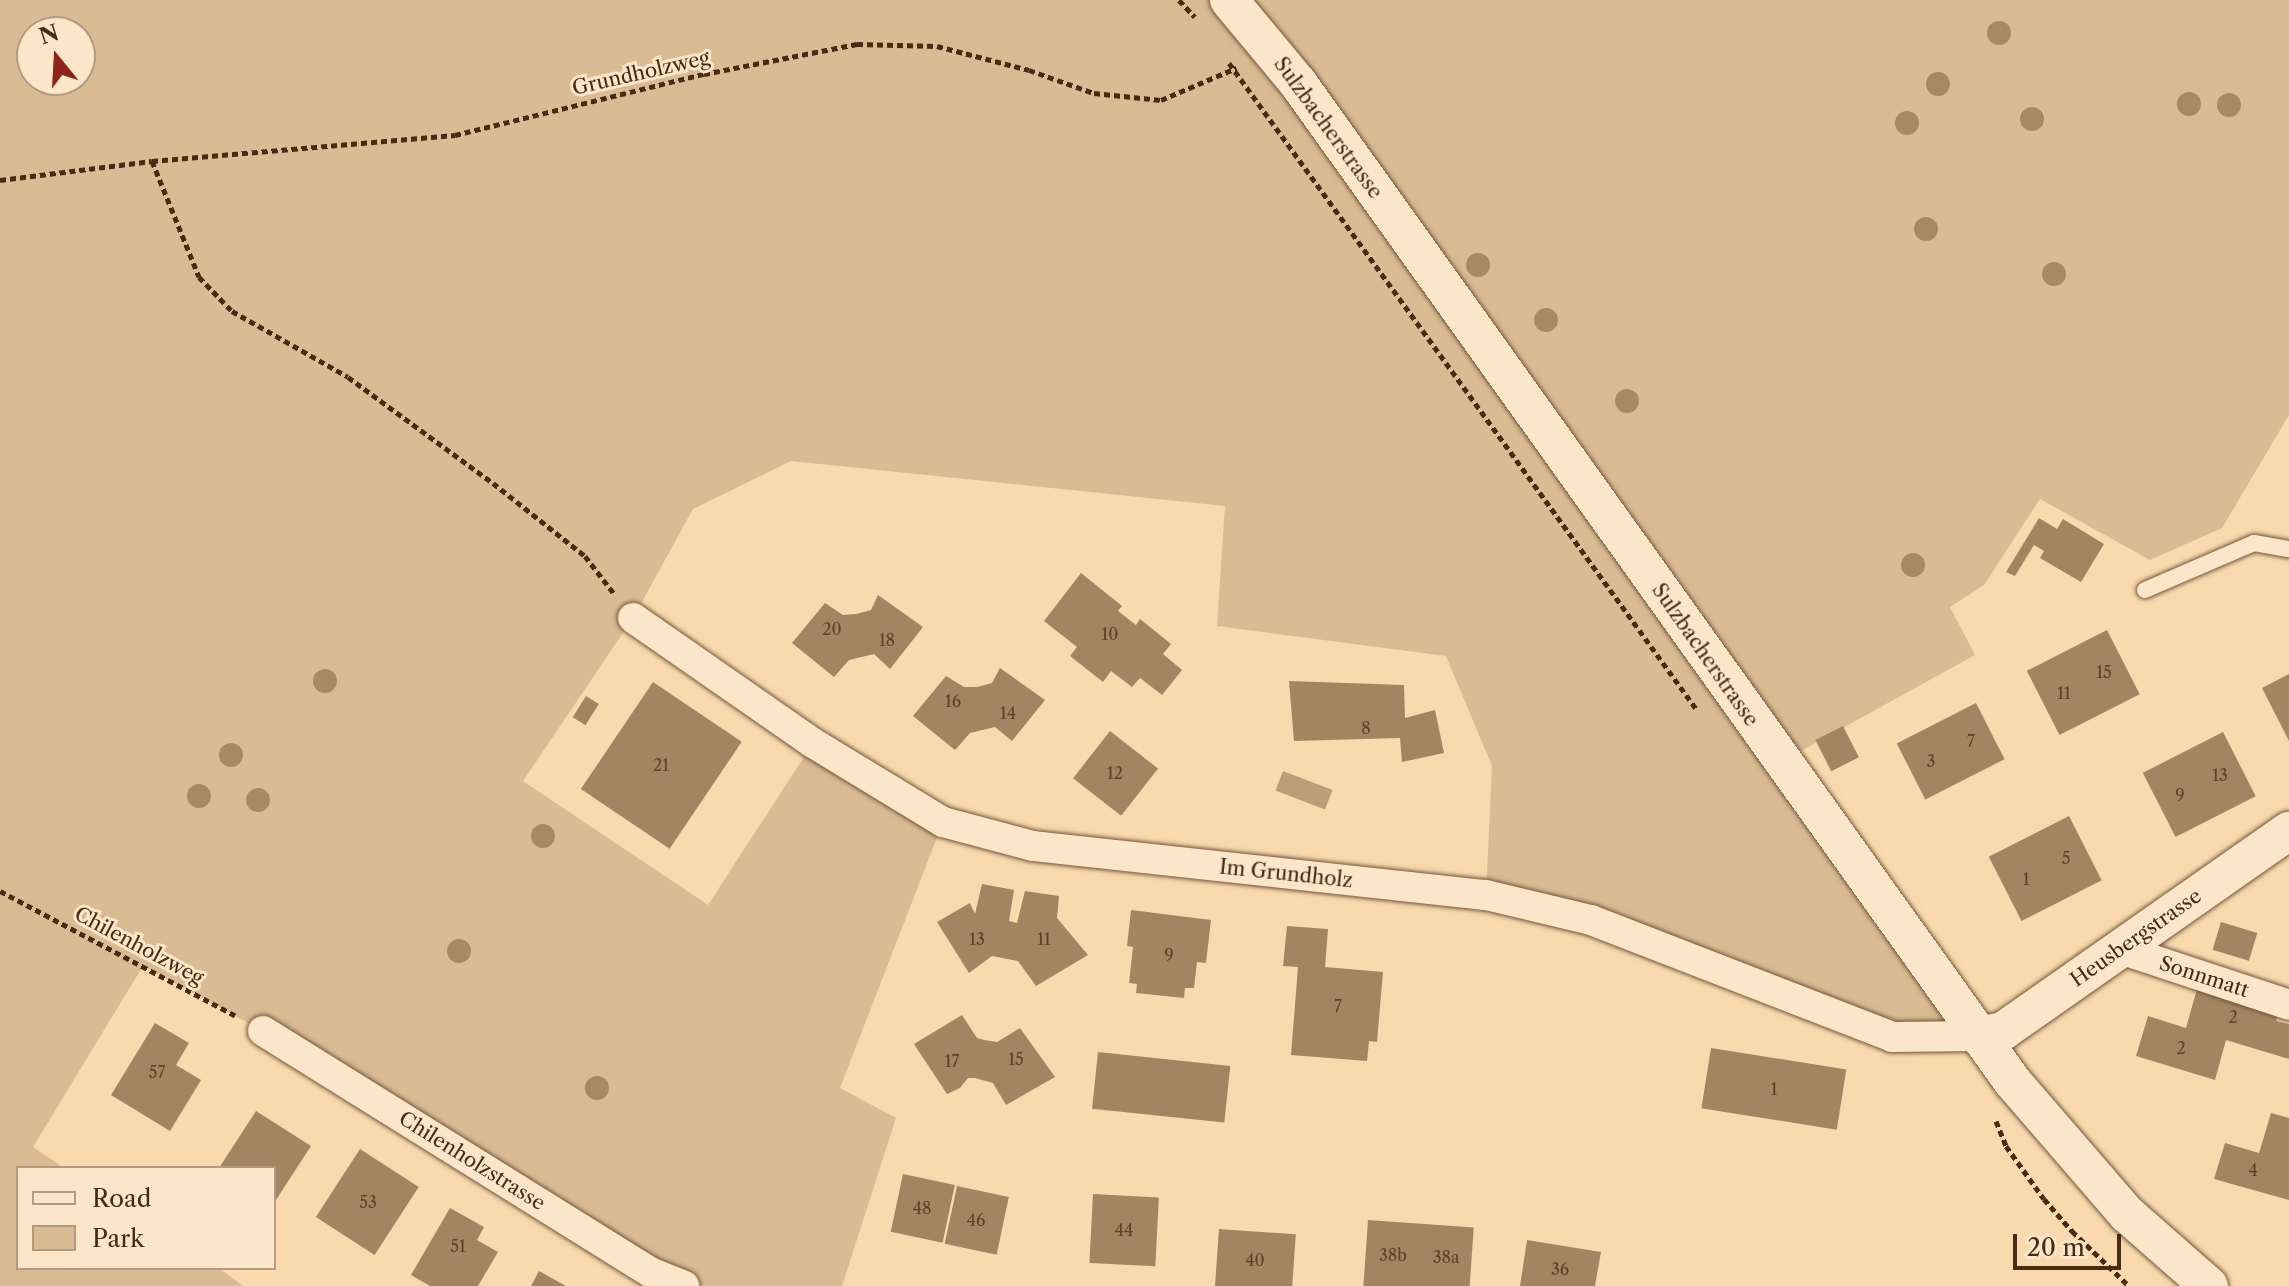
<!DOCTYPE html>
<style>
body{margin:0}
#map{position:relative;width:2289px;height:1286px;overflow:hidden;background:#f9d9ad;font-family:"Libre Caslon Text",serif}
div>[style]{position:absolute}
.green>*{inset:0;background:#dbbb93}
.water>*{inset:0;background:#bc9e78;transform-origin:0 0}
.building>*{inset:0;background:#a48563;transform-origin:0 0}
.path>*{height:5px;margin-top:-2.5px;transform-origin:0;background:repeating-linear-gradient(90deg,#472b12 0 6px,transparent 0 10px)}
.roads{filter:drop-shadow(0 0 2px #745639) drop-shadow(0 0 2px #745639)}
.service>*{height:16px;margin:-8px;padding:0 8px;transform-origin:8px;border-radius:8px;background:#fbe6ca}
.minor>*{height:30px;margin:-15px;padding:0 15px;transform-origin:15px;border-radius:15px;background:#fbe6ca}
.tertiary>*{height:38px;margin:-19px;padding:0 19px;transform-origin:19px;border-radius:19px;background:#fbe6ca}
.trees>*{width:24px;height:24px;margin:-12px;border-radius:50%;background:#a88966}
span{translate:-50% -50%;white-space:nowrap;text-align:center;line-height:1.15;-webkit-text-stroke:6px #fbe6ca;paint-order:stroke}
.number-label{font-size:16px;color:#5e4226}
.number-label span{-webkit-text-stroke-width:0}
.street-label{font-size:20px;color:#472b12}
.legend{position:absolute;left:16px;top:1166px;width:260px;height:104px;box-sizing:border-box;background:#fbe6ca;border:2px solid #b39b80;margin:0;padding:10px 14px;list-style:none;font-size:24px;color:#472b12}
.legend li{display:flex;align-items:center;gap:16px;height:40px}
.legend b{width:40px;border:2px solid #b39b80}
.north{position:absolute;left:16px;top:16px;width:80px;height:80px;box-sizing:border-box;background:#fbe6ca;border:2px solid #b39b80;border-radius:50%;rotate:342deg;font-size:22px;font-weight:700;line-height:32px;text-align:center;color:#472b12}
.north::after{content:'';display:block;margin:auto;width:28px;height:36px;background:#8f2418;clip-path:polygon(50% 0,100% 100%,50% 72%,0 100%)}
.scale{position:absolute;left:2013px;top:1234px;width:108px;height:36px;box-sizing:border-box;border:4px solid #472b12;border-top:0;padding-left:10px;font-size:24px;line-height:28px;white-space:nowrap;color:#472b12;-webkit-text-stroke:6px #fbe6ca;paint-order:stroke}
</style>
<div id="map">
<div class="green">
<div style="clip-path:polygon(evenodd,0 0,2289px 0,2289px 415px,2222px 528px,2150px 560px,2040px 499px,1984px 585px,1950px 607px,1975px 655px,1781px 762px,1979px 1036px,1946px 1038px,1486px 895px,1492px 766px,1446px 656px,1217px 626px,1225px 506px,791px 461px,693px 509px,633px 618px,523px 781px,708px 905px,813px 743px,943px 822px,840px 1088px,896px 1118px,842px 1286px,684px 1286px,263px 1031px,143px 966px,33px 1147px,64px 1168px,18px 1168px,18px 1268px,219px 1268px,243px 1286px,0 1286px,0 0,32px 32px,80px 32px,80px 80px,32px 80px,32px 32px)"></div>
</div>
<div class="water">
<div style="left:1283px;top:771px;width:53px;height:21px;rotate:21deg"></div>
</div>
<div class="building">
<div style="clip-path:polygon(2039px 518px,2057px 529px,2063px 519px,2104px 544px,2081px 582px,2040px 558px,2044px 551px,2034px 545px,2015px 576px,2006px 572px)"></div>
<div style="clip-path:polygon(1081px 573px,1122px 606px,1118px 611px,1136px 625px,1140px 619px,1171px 644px,1163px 654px,1182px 670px,1162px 695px,1140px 678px,1132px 687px,1111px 671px,1103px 682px,1070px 656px,1077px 647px,1044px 621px)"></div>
<div style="clip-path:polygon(878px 595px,923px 627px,890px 669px,874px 654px,849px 660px,834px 677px,792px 643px,825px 603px,843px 615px,856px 614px,871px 610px)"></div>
<div style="left:2107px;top:630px;width:72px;height:90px;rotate:63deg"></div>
<div style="clip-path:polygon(1000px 668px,1045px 700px,1012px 741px,995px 727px,970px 733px,955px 750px,913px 716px,946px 676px,964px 687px,977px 687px,992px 683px)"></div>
<div style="clip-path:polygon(2289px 674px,2289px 741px,2262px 688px)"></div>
<div style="clip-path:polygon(1289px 681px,1404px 685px,1405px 718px,1435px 710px,1444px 753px,1402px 762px,1400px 738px,1294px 741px)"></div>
<div style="left:653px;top:682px;width:107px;height:129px;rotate:34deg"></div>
<div style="left:586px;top:696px;width:15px;height:25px;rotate:32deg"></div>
<div style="left:1976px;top:703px;width:63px;height:89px;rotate:63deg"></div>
<div style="left:1843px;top:726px;width:35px;height:31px;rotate:63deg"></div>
<div style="left:1110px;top:731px;width:61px;height:60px;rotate:38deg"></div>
<div style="left:2223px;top:732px;width:72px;height:90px;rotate:63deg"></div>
<div style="left:2069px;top:816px;width:72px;height:90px;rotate:63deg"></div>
<div style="clip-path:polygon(982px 884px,1014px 890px,1009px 921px,1017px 923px,1025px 891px,1059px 896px,1057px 918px,1088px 955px,1036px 986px,1018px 961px,992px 956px,969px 973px,937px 922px,970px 903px,975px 914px)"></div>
<div style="clip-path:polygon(1131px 910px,1211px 920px,1206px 963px,1197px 962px,1194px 988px,1185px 988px,1184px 998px,1136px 993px,1137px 984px,1129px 983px,1133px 947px,1127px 946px)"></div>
<div style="left:2221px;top:922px;width:38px;height:29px;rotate:17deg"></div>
<div style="clip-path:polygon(1287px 926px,1328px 929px,1325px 967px,1383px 972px,1377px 1042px,1369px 1041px,1367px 1061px,1291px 1055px,1298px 967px,1283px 966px)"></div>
<div style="clip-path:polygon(2197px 989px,2279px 1013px,2276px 1021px,2289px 1024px,2289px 1059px,2226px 1040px,2215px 1080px,2136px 1056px,2148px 1016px,2186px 1028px)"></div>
<div style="clip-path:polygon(962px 1015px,977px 1038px,984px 1040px,997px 1042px,1020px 1028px,1055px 1077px,1006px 1105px,993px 1083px,975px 1078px,968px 1078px,960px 1088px,947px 1094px,914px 1044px)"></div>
<div style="clip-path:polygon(155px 1023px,189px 1043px,176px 1065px,201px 1080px,170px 1131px,111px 1095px)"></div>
<div style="left:1711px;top:1048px;width:137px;height:61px;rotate:9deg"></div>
<div style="left:1098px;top:1052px;width:133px;height:57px;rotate:6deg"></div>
<div style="clip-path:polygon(256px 1111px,311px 1146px,274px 1203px,274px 1168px,219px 1168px)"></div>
<div style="clip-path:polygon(2271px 1113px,2289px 1118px,2289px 1200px,2214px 1179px,2225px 1143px,2259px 1153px)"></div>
<div style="left:360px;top:1149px;width:70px;height:81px;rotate:33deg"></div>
<div style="left:903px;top:1174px;width:53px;height:59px;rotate:12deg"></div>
<div style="left:957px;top:1186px;width:53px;height:59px;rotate:12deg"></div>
<div style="left:1093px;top:1194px;width:66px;height:69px;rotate:3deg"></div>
<div style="clip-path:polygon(450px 1208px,484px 1227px,477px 1240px,498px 1252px,478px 1286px,430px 1286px,411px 1275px)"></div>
<div style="left:1368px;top:1220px;width:106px;height:66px;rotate:4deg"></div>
<div style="left:1219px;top:1229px;width:77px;height:57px;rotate:4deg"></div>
<div style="clip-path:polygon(1527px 1240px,1601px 1252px,1595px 1286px,1520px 1286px)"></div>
<div style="clip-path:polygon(539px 1271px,566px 1286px,531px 1286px)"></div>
</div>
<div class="path">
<div style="left:1179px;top:0;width:23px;rotate:47deg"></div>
<div style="left:1229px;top:63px;width:799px;rotate:54.12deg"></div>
<div style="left:152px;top:161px;width:125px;rotate:67.9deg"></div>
<div style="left:199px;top:277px;width:47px;rotate:45.9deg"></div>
<div style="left:232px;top:311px;width:133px;rotate:29.6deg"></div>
<div style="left:348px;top:377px;width:180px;rotate:36.2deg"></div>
<div style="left:493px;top:483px;width:117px;rotate:38.4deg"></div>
<div style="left:585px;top:556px;width:49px;rotate:52.4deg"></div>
<div style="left:0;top:180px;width:153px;rotate:-7.1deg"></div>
<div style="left:152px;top:161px;width:304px;rotate:-4.9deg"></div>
<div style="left:455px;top:135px;width:256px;rotate:-13.8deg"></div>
<div style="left:704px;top:74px;width:156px;rotate:-11.1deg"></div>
<div style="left:857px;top:44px;width:80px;rotate:1.4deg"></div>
<div style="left:937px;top:46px;width:95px;rotate:14.6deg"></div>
<div style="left:1029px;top:70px;width:69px;rotate:19.5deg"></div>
<div style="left:1094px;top:93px;width:67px;rotate:6deg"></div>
<div style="left:1161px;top:100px;width:82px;rotate:-23.1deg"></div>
<div style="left:0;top:891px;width:267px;rotate:27.9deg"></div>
<div style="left:1996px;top:1121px;width:27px;rotate:68deg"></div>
<div style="left:2006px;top:1146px;width:65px;rotate:54.4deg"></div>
<div style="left:2044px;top:1199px;width:43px;rotate:48.8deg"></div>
<div style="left:2072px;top:1231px;width:79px;rotate:44deg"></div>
</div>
<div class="roads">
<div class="service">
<div style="left:2145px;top:590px;width:119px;rotate:-23.3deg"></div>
<div style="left:2254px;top:543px;width:36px;rotate:10deg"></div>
</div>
<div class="minor">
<div style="left:633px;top:618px;width:219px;rotate:34.8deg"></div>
<div style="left:813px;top:743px;width:152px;rotate:31.3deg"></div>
<div style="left:943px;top:822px;width:93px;rotate:14.9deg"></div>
<div style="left:1033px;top:846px;width:456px;rotate:6.2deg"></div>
<div style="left:1486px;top:895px;width:108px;rotate:13.4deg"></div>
<div style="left:1591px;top:920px;width:323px;rotate:21.2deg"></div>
<div style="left:1892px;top:1037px;width:87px;rotate:-0.7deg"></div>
<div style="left:2120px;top:949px;width:178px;rotate:18.3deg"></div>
<div style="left:263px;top:1031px;width:456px;rotate:31.9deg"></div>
<div style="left:650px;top:1272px;width:37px;rotate:22deg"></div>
</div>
<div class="tertiary">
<div style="left:1229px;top:0;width:108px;rotate:50.3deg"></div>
<div style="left:1298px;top:83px;width:1227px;rotate:54.42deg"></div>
<div style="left:2012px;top:1081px;width:176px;rotate:49.2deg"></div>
<div style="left:2127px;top:1214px;width:109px;rotate:41.3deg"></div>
<div style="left:1979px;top:1036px;width:25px;rotate:-12deg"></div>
<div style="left:2003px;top:1031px;width:349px;rotate:-35deg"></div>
</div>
</div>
<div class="trees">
<div style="left:1999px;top:33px"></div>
<div style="left:1938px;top:84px"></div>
<div style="left:2189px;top:104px"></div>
<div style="left:2229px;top:105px"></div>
<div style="left:2032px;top:119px"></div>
<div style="left:1907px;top:123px"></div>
<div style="left:1926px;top:229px"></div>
<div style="left:1478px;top:265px"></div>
<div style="left:2054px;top:274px"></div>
<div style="left:1546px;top:320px"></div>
<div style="left:1627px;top:401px"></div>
<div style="left:1913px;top:565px"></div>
<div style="left:325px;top:681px"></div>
<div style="left:231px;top:755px"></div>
<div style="left:199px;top:796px"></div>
<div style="left:258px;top:800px"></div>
<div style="left:543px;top:836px"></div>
<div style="left:459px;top:951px"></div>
<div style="left:597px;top:1088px"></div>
</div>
<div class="number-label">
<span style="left:832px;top:629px">20</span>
<span style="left:1110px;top:634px">10</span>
<span style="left:887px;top:640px">18</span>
<span style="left:2104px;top:672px">15</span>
<span style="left:2064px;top:693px">11</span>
<span style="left:953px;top:701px">16</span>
<span style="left:1008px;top:713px">14</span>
<span style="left:1366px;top:728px">8</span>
<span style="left:1971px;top:741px">7</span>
<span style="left:1931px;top:761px">3</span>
<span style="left:661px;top:765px">21</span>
<span style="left:1115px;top:773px">12</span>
<span style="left:2220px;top:775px">13</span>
<span style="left:2180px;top:795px">9</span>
<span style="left:2066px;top:858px">5</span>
<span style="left:2026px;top:879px">1</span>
<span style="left:977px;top:939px">13</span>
<span style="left:1044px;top:939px">11</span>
<span style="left:1169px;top:955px">9</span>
<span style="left:1338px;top:1006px">7</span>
<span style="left:2233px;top:1017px">2</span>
<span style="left:2181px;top:1048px">2</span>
<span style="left:1016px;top:1059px">15</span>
<span style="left:952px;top:1061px">17</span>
<span style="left:157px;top:1072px">57</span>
<span style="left:1774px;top:1089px">1</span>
<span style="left:2253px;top:1170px">4</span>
<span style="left:368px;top:1202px">53</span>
<span style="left:922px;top:1208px">48</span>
<span style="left:976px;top:1220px">46</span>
<span style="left:1124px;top:1230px">44</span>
<span style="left:458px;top:1246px">51</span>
<span style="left:1393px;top:1255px">38b</span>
<span style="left:1446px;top:1257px">38a</span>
<span style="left:1255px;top:1260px">40</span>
<span style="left:1560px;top:1269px">36</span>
</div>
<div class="street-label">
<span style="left:641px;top:73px;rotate:-13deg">Grundholzweg</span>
<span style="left:1328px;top:128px;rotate:54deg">Sulzbacherstrasse</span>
<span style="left:1705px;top:655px;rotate:55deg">Sulzbacherstrasse</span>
<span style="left:1286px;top:874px;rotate:6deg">Im Grundholz</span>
<span style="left:2136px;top:938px;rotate:-35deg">Heusbergstrasse</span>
<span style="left:139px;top:946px;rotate:28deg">Chilenholzweg</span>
<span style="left:2204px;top:977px;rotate:18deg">Sonnmatt</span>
<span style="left:472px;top:1161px;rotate:32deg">Chilenholzstrasse</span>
</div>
<ul class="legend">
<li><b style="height:10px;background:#fbe6ca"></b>Road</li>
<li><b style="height:22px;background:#dbbb93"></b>Park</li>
</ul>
<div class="north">N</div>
<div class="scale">20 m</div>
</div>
